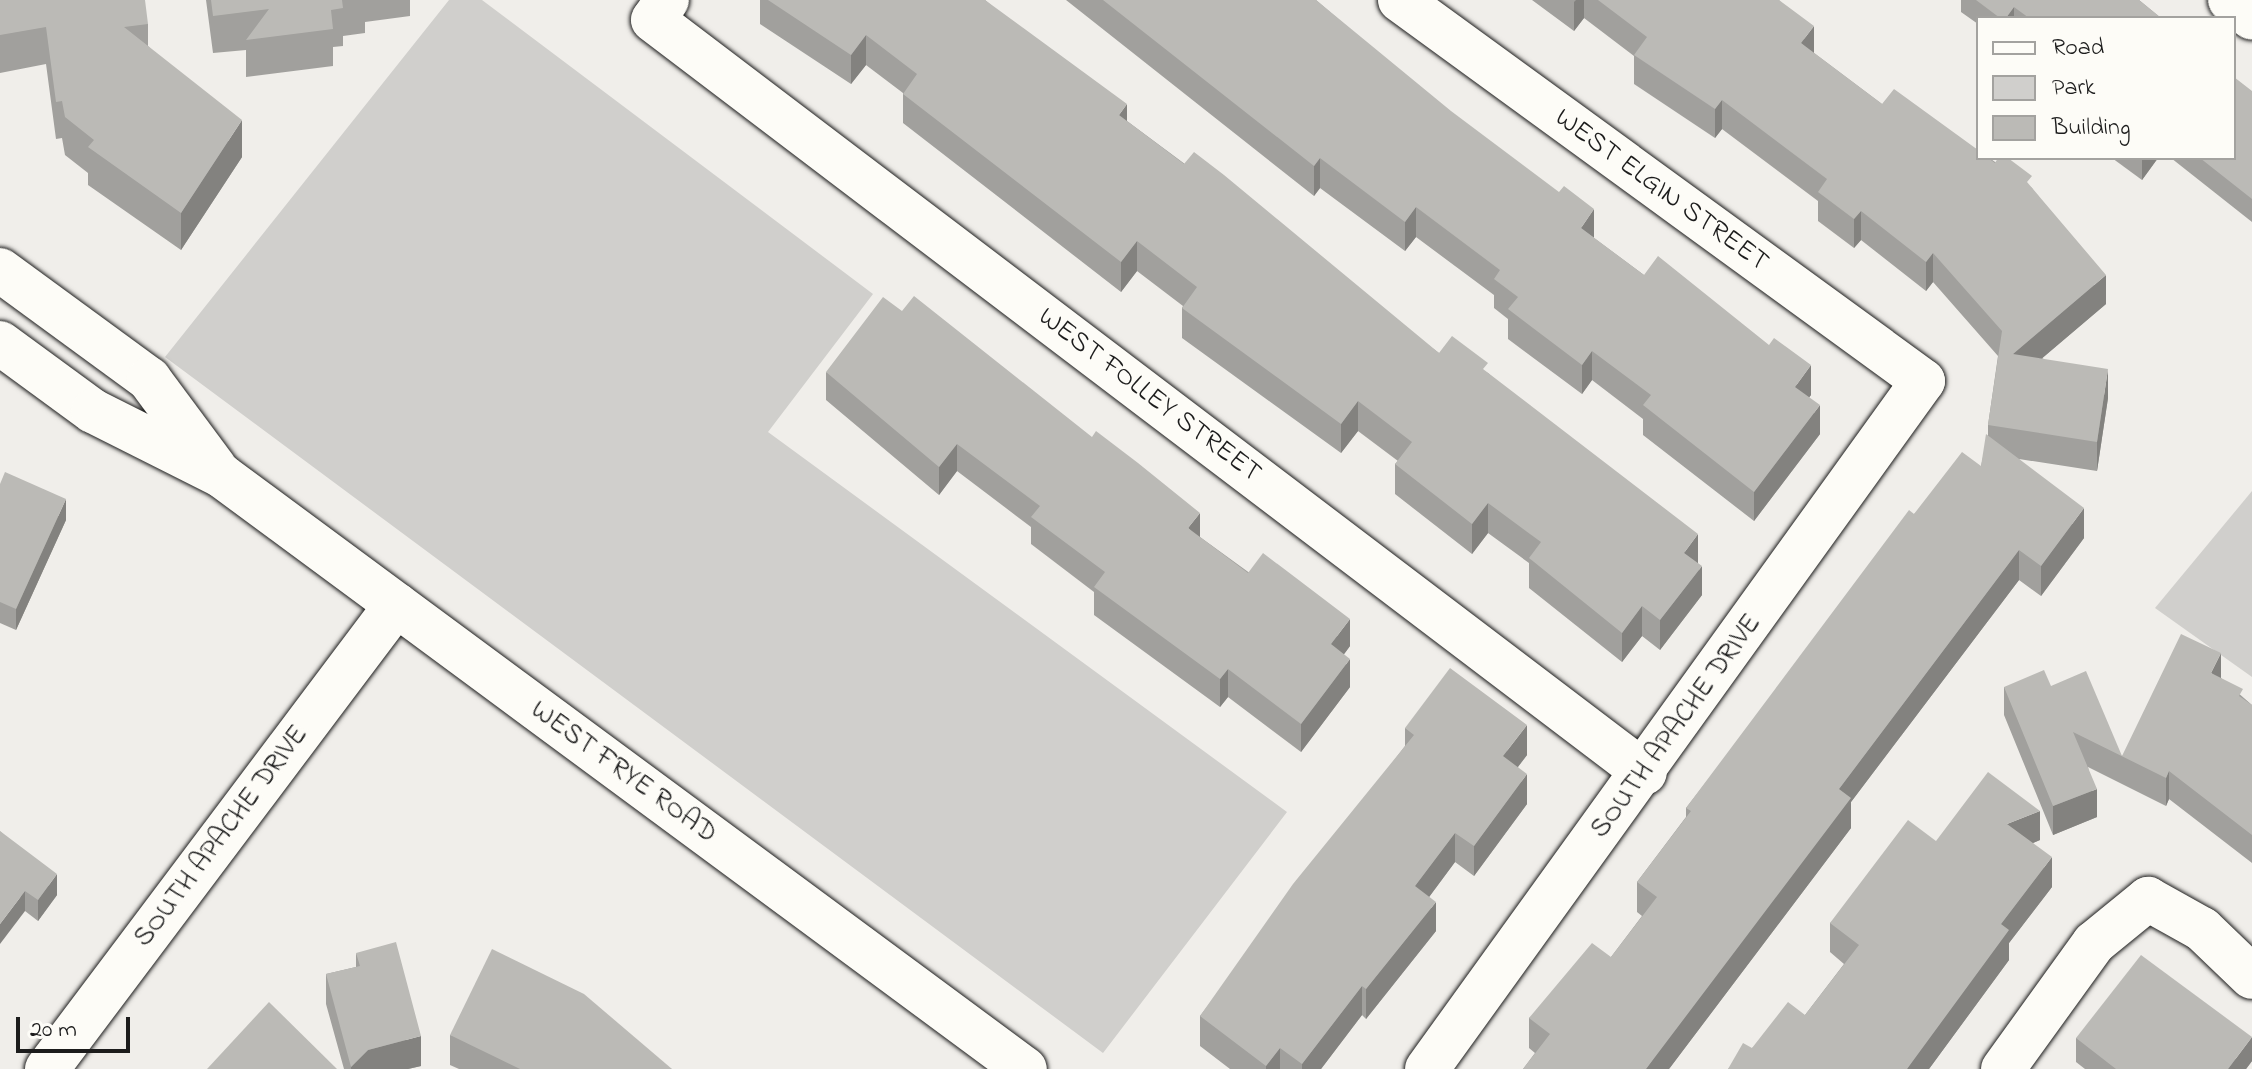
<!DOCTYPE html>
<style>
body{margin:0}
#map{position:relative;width:2252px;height:1069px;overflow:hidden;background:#f0eeea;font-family:"Indie Flower",sans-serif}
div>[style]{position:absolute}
.green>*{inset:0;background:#d0cfcc}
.roads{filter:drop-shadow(0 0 2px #1c1c1c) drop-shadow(0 0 2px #1c1c1c)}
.minor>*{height:44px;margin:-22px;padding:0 22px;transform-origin:22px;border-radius:22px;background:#fdfcf7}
.wall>*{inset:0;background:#a1a09d}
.shaded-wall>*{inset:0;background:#83827f}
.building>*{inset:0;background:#bbbab6}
span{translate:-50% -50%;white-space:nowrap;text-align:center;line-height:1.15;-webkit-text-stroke:8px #fdfcf7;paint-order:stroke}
.street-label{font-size:28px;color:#1c1c1c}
.legend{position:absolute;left:1976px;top:16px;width:260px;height:144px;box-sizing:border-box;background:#fdfcf7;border:2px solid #a3a29f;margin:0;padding:10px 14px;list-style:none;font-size:24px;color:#1c1c1c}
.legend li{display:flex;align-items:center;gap:16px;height:40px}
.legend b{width:40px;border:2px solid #a3a29f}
.scale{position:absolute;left:16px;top:1017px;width:114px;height:36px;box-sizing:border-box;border:4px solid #1c1c1c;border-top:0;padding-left:10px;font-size:24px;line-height:28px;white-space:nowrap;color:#1c1c1c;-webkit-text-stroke:6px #fdfcf7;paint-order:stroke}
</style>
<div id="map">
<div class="green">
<div style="clip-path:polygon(449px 0,482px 0,873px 294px,768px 432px,1287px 812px,1103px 1053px,165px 357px)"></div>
<div style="clip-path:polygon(2252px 491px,2252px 677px,2155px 608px)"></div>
</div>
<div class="roads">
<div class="minor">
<div style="left:667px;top:0;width:24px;rotate:125deg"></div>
<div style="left:653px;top:20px;width:1245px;rotate:37.2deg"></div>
<div style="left:1400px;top:0;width:647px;rotate:36.07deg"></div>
<div style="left:1923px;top:381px;width:848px;rotate:125.79deg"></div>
<div style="left:2230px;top:0;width:28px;rotate:39deg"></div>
<div style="left:0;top:270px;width:185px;rotate:36.2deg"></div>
<div style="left:149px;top:379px;width:111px;rotate:53.4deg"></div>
<div style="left:0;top:343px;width:115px;rotate:36.2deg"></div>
<div style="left:93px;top:411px;width:144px;rotate:26.7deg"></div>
<div style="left:222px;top:476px;width:998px;rotate:36.45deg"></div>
<div style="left:47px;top:1069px;width:581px;rotate:-53.05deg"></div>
<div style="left:2003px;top:1069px;width:155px;rotate:-54.2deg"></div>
<div style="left:2094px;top:943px;width:70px;rotate:-39.2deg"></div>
<div style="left:2148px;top:899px;width:62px;rotate:29.1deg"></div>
<div style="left:2202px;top:929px;width:69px;rotate:43.8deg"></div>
</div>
</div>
<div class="wall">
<div style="clip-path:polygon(0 0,148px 24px,148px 46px,242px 157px,181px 250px,88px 185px,88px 173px,65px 155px,62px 138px,56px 139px,46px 64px,0 73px)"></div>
<div style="clip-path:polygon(206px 0,410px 0,410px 16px,365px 22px,365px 33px,343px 36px,343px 46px,333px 47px,333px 66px,246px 77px,246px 50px,213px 53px)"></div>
<div style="clip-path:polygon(760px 0,985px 0,1127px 121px,1439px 353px,1488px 373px,1698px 563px,1702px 595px,1660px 650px,1642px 636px,1622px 662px,1529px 588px,1529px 563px,1488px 533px,1472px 554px,1395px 494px,1395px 464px,1398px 461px,1358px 431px,1341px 453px,1182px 338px,1182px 308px,1183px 306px,1137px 271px,1121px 292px,903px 123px,903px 93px,866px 65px,851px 84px,760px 24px)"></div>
<div style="clip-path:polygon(1066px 0,1316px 0,1594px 238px,1644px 275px,1811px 395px,1809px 397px,1820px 434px,1754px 521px,1643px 435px,1643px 419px,1592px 380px,1582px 394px,1508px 339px,1508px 319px,1494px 308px,1494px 295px,1416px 237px,1405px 251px,1320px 188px,1314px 196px)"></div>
<div style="clip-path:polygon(1532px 0,1779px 0,1814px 53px,1882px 104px,1978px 150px,2032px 188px,2106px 304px,2042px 358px,2108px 398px,2097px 471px,2019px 459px,2084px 538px,2041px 596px,2019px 580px,1851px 802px,1851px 828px,1669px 1069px,1523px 1069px,1535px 1053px,1529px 1048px,1529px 1018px,1611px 957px,1642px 916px,1637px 912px,1637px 882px,1686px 817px,1686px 808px,1914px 514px,1981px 466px,1988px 435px,1988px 425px,1998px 356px,1933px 282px,1926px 291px,1861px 240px,1854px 248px,1818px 221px,1818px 201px,1722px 129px,1715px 138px,1634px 84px,1634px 56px,1584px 18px,1574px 31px)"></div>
<div style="clip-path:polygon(1961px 0,2139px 0,2161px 18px,1978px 18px,1978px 24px,1961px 12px)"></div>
<div style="clip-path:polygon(2252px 91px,2252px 222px,2171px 158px,2234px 158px)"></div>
<div style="clip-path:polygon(2112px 158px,2158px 158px,2142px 180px)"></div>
<div style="clip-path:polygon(826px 372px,1200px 537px,1350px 646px,1344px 654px,1350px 687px,1301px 752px,1228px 697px,1220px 707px,1094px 615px,1094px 592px,1031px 544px,1031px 527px,957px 471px,939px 495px,826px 400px)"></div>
<div style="clip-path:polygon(0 484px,66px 520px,16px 630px,0 623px)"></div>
<div style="clip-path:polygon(2221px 678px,2252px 705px,2252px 863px,2169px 799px,2166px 806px,2088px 767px,2097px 817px,2053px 835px,2004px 715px,2004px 687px,2051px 686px,2122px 756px)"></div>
<div style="clip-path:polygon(1405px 728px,1527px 755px,1518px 767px,1527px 804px,1474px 876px,1455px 862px,1429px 897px,1436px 931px,1366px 1019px,1362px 1015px,1321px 1069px,1230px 1069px,1200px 1046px,1200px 1016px,1405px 746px)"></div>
<div style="clip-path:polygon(0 831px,57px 895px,38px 921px,25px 911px)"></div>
<div style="clip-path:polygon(2040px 840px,2033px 843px,2052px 887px,2009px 943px,2009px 960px,1929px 1069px,1728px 1069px,1752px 1048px,1805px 1015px,1844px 964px,1830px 952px,1830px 923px,1936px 841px)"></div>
<div style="clip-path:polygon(356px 953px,421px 1066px,408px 1069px,344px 1069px,326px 1004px,326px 974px,356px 967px)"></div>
<div style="clip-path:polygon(450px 1035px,672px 1069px,459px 1069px,450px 1065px)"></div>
<div style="clip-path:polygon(2076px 1038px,2252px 1061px,2246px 1069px,2085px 1069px,2076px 1062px)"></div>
</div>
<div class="shaded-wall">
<div style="clip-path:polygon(1576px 0,1584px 0,1584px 18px,1574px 31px,1574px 2px)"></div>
<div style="clip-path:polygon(2014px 7px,2014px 18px,2006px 18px)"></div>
<div style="clip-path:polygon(1814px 26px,1814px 55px,1801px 43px)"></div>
<div style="clip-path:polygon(866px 35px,866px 65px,851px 84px,851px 55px)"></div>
<div style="clip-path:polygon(1722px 100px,1722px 129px,1715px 138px,1715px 109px)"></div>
<div style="clip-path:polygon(1127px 104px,1127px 134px,1119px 115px)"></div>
<div style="clip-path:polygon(242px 120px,242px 157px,181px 250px,181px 213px)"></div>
<div style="clip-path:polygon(1320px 158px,1320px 188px,1314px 196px,1314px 166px)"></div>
<div style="clip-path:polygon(2142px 158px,2158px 158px,2142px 180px)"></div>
<div style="clip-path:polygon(1416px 207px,1416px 237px,1405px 251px,1405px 222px)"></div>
<div style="clip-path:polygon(1594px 209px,1594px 238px,1581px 228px)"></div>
<div style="clip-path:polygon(1861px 211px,1861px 240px,1854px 248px,1854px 219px)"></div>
<div style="clip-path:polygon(1137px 241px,1137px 271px,1121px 292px,1121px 262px)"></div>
<div style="clip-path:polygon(1933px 253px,1933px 282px,1926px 291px,1926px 262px)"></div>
<div style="clip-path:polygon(2106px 275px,2106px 304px,2013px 383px,2013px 354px)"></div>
<div style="clip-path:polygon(1592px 351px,1592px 380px,1582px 394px,1582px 365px)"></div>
<div style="clip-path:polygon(1811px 365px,1811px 395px,1795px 416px,1795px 387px)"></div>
<div style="clip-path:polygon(2108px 369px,2108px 398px,2097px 471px,2097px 442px)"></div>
<div style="clip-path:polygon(1358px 401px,1358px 431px,1341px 453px,1341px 424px)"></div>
<div style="clip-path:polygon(1820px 405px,1820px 434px,1754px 521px,1754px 492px)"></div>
<div style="clip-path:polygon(957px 444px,957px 471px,939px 495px,939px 467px)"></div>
<div style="clip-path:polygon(66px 499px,66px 520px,16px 630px,16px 609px)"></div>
<div style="clip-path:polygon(1488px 503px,1488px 533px,1472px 554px,1472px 524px)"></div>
<div style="clip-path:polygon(2084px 508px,2084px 538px,2041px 596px,2041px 566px)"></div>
<div style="clip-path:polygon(1200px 513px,1200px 541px,1188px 528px)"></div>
<div style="clip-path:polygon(1698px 534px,1698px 564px,1684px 553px)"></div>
<div style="clip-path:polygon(2019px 550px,2019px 580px,1851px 802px,1851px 828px,1669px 1069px,1646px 1069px,1839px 789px)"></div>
<div style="clip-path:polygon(1702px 566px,1702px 595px,1660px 650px,1660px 620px)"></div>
<div style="clip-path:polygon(1642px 606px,1642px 636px,1622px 662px,1622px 633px)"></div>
<div style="clip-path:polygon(1350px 619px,1350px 646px,1331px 672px,1331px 644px)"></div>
<div style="clip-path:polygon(2221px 653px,2221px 681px,2211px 673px)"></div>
<div style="clip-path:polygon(1350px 659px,1350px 687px,1301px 752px,1301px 724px)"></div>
<div style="clip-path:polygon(1228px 669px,1228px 697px,1220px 707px,1220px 679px)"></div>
<div style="clip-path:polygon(1527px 725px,1527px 755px,1503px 786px,1503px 756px)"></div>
<div style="clip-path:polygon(2169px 771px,2169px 799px,2166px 806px,2166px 778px)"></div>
<div style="clip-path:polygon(1527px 774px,1527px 804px,1474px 876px,1474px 846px)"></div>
<div style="clip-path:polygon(2097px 789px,2097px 817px,2053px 835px,2053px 806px)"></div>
<div style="clip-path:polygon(2040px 811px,2040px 840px,2007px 854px,2007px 824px)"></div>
<div style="clip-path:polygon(1455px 833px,1455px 862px,1415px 916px,1415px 886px)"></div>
<div style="clip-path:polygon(2052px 857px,2052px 887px,2009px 943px,2009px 960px,1929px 1069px,1907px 1069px,2001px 924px)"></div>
<div style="clip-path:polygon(57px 874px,57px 895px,38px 921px,38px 900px)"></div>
<div style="clip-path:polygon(25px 891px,25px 911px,0 944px,0 924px)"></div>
<div style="clip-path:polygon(1436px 902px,1436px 931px,1366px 1019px,1366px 989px)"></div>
<div style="clip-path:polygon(1362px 986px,1362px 1015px,1321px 1069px,1302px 1069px,1302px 1064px)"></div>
<div style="clip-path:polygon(421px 1036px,421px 1066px,408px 1069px,351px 1069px,351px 1067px,368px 1050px)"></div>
<div style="clip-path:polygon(2252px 1037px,2252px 1061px,2246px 1069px,2228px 1069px)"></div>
<div style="clip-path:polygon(1280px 1048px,1280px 1069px,1266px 1069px,1266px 1066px)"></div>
</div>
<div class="building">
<div style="clip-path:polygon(0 0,145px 0,148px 24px,124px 27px,242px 120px,181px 213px,88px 147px,94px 140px,65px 117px,62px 101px,56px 102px,46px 27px,0 35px)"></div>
<div style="clip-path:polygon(211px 0,342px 0,343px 8px,331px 10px,333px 29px,246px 40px,269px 9px,213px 16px)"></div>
<div style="clip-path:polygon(768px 0,985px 0,1127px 104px,1119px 115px,1184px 164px,1194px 152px,1224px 175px,1439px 353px,1452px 336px,1488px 363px,1483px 369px,1698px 534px,1684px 553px,1702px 566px,1660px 620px,1642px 606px,1622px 633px,1529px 558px,1541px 542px,1488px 503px,1472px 524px,1395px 464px,1412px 442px,1358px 401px,1341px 424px,1182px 308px,1197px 287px,1137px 241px,1121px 262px,903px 94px,917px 74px,866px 35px,851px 55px)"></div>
<div style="clip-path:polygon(1103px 0,1316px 0,1451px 111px,1559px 192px,1564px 186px,1594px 209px,1581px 228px,1644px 275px,1658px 256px,1769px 345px,1774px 338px,1811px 365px,1795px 387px,1820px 405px,1754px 492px,1643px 405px,1651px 395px,1592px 351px,1582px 365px,1508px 309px,1518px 297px,1494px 279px,1500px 270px,1416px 207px,1405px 222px,1320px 158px,1314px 166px)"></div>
<div style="clip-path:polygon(1598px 0,1779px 0,1814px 26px,1801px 43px,1882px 104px,1894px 89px,1978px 150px,1978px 158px,1988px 158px,1995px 163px,1998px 158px,2008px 158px,2032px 176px,2027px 182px,2106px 275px,2013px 354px,2108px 369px,2097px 442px,1988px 425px,2002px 331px,1933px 253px,1926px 262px,1861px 211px,1854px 219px,1818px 192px,1827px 179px,1722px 100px,1715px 109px,1634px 55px,1647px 37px)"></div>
<div style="clip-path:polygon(1976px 0,2139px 0,2161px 18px,2029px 18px,2014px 7px,2006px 18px,2000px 18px)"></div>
<div style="clip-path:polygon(2234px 77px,2252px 91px,2252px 199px,2200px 158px,2234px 158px)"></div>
<div style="clip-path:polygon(914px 296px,1092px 437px,1096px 431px,1138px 463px,1200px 513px,1188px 528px,1248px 573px,1263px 553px,1350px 619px,1331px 644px,1350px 659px,1301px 724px,1228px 669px,1220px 679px,1094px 587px,1105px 572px,1031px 517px,1040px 506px,957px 444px,939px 467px,826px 372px,883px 297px,902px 311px)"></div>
<div style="clip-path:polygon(1986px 434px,2084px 508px,2041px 566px,2019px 550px,1839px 789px,1851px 798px,1646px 1069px,1523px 1069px,1550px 1034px,1529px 1018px,1592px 943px,1611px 957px,1657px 897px,1637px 882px,1691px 811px,1686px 808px,1909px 510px,1914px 514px,1962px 452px,1981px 466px)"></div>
<div style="clip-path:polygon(5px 472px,66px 499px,16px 609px,0 602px,0 484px)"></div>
<div style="clip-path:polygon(2181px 634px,2221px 653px,2211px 673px,2243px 689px,2239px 696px,2252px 705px,2252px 835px,2169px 771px,2166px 778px,2073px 732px,2097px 789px,2053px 806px,2004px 687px,2044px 670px,2051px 686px,2086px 671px,2122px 756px)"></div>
<div style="clip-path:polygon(1450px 668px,1527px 725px,1503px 756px,1527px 774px,1474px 846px,1455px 833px,1415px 886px,1436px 902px,1366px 989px,1362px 986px,1302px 1064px,1280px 1048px,1266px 1066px,1200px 1016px,1293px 884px,1414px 735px,1405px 728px)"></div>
<div style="clip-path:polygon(1988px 772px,2040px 811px,2007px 824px,2052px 857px,2001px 924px,2009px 930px,1907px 1069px,1728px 1069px,1743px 1043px,1752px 1048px,1788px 1002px,1805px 1015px,1859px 945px,1830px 923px,1908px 820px,1936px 841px)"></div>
<div style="clip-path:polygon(0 831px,57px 874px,38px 900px,25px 891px,0 924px)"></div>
<div style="clip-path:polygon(396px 942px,421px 1036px,368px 1050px,351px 1067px,326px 974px,360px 966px,356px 953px)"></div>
<div style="clip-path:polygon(492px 949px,584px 994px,672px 1069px,520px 1069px,450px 1035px)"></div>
<div style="clip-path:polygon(2141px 955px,2252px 1037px,2228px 1069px,2116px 1069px,2076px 1038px)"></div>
<div style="clip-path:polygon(269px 1002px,337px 1069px,207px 1069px)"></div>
</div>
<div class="street-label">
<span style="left:1661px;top:191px;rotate:36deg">WEST ELGIN STREET</span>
<span style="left:1149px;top:396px;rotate:37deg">WEST FOLLEY STREET</span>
<span style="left:1677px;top:727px;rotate:-54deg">SOUTH APACHE DRIVE</span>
<span style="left:623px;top:773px;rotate:36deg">WEST FRYE ROAD</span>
<span style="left:222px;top:837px;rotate:-53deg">SOUTH APACHE DRIVE</span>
</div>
<ul class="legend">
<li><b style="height:10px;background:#fdfcf7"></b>Road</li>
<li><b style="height:22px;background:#d0cfcc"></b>Park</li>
<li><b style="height:22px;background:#bbbab6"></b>Building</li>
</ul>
<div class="scale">20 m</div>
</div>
